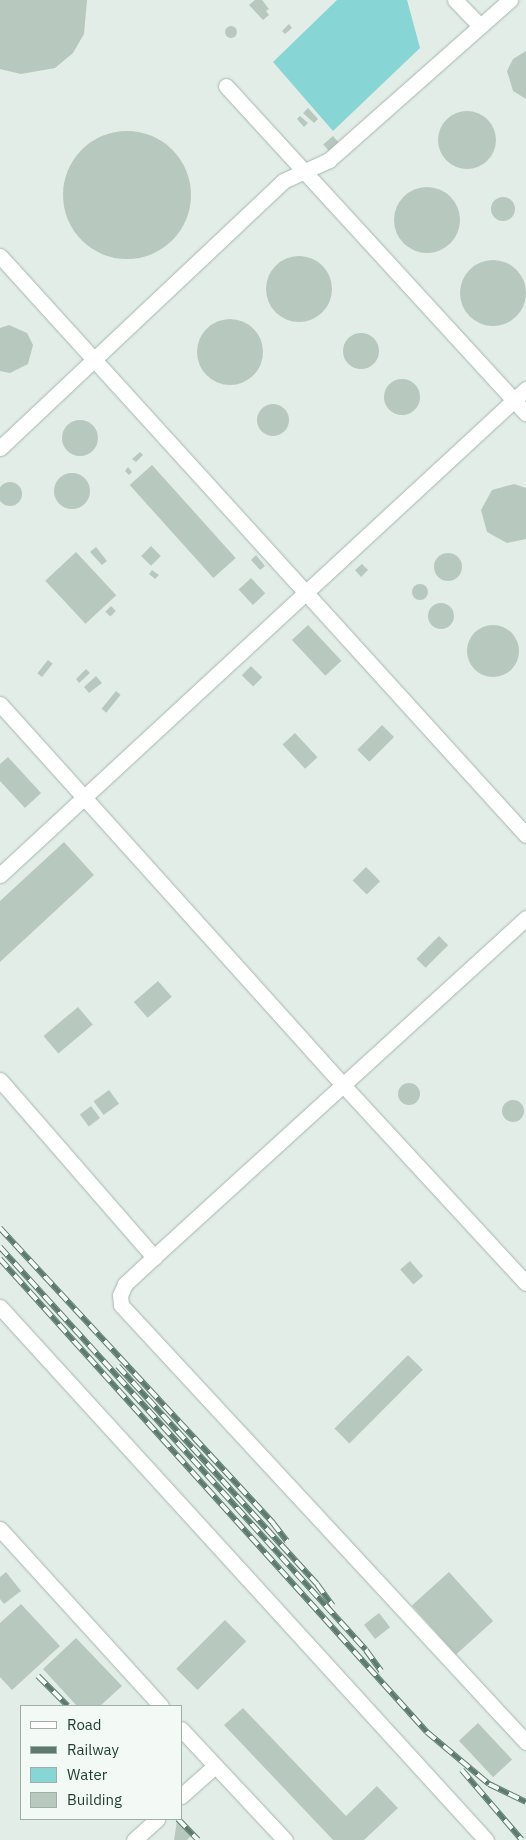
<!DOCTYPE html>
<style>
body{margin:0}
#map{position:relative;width:526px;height:1840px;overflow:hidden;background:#e2ede7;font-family:"IBM Plex Sans",sans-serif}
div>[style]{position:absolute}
.water>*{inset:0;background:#87d5d5}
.building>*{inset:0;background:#b7c8bf;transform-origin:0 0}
.round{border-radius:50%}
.roads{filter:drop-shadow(0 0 1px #a4b6ad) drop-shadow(0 0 1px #a4b6ad)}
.minor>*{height:15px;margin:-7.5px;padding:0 7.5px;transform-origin:7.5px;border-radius:7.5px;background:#fff}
.rail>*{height:5.5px;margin-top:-2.75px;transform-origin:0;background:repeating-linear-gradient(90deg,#f3f9f5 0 11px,#5c7b6e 0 22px);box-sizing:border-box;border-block:1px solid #5c7b6e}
span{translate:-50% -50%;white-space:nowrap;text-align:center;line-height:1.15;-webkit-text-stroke:5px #f3f9f5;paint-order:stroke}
.legend{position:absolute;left:20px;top:1705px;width:162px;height:115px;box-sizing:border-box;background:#f3f9f5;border:1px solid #9fafa7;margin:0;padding:6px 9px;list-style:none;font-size:15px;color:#214033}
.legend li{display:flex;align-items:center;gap:10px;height:25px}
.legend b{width:25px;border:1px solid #9fafa7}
</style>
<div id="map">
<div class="water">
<div style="clip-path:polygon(337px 0,407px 0,420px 48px,333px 131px,273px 62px)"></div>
</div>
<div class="building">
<div style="clip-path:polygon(0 0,87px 0,84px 34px,73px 53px,55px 68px,21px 74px,0 69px)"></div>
<div style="clip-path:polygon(255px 0,262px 0,269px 9px,266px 11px,269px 15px,263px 20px,249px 5px)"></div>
<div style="clip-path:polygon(289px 24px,292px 28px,285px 34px,282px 31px)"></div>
<div class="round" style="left:225px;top:26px;width:12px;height:12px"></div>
<div style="clip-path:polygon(526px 51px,526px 99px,513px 91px,507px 71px,513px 59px)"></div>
<div style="clip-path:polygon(308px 108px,318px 119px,314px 123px,303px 113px)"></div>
<div class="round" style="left:438px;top:111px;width:58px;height:58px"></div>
<div style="clip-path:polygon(300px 116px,308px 123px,304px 127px,297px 119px)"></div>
<div class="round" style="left:63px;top:131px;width:128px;height:128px"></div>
<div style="left:333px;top:136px;width:9px;height:13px;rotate:49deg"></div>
<div class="round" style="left:394px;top:187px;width:66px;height:66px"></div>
<div class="round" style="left:491px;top:197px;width:24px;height:24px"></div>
<div class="round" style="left:266px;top:256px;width:66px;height:66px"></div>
<div class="round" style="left:460px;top:260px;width:66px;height:66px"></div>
<div class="round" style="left:197px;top:319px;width:66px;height:66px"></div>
<div style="clip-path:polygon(9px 325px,27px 333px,33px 345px,28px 364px,10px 373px,0 371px,0 328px)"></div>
<div class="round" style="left:343px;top:333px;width:36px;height:36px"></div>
<div class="round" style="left:384px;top:379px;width:36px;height:36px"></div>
<div class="round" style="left:257px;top:404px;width:32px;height:32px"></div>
<div class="round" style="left:62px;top:420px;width:36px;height:36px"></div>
<div style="clip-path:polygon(140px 452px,143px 455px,136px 462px,132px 459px)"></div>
<div style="left:152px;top:465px;width:125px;height:30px;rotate:48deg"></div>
<div style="clip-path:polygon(128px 467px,132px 472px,129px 475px,125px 471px)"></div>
<div class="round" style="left:54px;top:473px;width:36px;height:36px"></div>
<div class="round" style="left:-2px;top:482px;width:24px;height:24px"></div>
<div style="clip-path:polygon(514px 484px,526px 488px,526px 539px,507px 543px,487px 532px,481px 510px,492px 490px)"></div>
<div style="left:151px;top:546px;width:14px;height:14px;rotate:45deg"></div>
<div style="clip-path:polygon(96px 547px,107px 561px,102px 565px,90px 552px)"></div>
<div style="left:76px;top:552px;width:59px;height:42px;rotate:47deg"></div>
<div class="round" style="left:434px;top:553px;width:28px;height:28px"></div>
<div style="clip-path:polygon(256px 555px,265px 566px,260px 570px,251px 560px)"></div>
<div style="clip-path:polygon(362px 564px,368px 570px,361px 577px,355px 570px)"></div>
<div style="clip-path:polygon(152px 570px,159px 575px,155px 579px,149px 574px)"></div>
<div style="left:251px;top:578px;width:21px;height:17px;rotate:47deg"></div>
<div class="round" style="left:412px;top:584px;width:16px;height:16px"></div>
<div class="round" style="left:428px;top:603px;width:26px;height:26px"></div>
<div style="left:111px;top:606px;width:7px;height:8px;rotate:45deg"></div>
<div class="round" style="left:467px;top:625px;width:52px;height:52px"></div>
<div style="left:308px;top:625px;width:49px;height:22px;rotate:47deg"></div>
<div style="left:48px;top:660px;width:6px;height:17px;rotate:39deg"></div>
<div style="left:251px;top:666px;width:16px;height:13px;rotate:45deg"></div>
<div style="clip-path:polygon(86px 669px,90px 673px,79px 683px,76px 679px)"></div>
<div style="clip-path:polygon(96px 676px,102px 683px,89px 693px,84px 687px)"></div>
<div style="left:116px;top:691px;width:6px;height:23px;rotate:39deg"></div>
<div style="left:382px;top:725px;width:17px;height:35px;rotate:45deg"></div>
<div style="left:295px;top:733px;width:33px;height:17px;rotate:47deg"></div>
<div style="clip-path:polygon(8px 757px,41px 793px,25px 808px,0 781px,0 764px)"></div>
<div style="clip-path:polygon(64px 842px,94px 875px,0 962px,0 901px)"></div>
<div style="left:366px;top:867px;width:20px;height:19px;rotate:45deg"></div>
<div style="left:439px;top:936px;width:13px;height:32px;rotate:45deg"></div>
<div style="left:158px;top:981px;width:21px;height:32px;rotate:49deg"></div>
<div style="left:78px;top:1007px;width:23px;height:45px;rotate:50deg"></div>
<div class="round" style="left:398px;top:1083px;width:22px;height:22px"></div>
<div style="left:109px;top:1090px;width:17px;height:19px;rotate:54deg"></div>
<div class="round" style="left:502px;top:1100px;width:22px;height:22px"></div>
<div style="left:91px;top:1106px;width:15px;height:14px;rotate:53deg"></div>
<div style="left:410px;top:1261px;width:20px;height:13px;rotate:49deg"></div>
<div style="left:408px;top:1355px;width:21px;height:104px;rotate:45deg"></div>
<div style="clip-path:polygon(6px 1572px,21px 1591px,4px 1604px,0 1599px,0 1577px)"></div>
<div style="left:449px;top:1572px;width:66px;height:50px;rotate:48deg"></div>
<div style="clip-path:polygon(21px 1604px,60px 1646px,12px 1690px,0 1677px,0 1623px)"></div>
<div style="left:379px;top:1613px;width:18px;height:19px;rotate:52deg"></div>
<div style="left:225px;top:1620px;width:30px;height:69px;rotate:45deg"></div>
<div style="clip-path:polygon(76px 1638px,122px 1686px,100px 1706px,77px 1706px,43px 1669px)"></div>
<div style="clip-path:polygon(243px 1708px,346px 1816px,377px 1786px,398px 1808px,364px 1840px,333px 1840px,224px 1725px)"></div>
<div style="left:478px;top:1723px;width:50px;height:26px;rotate:47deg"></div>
<div style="clip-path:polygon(177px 1821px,191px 1836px,187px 1840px,174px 1840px)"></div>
</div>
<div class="roads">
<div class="minor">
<div style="left:455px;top:0;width:36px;rotate:46deg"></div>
<div style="left:226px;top:86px;width:444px;rotate:47.5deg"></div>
<div style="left:0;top:256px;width:782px;rotate:47.75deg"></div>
<div style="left:0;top:448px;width:389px;rotate:-43.3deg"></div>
<div style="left:283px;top:181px;width:51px;rotate:-24.5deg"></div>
<div style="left:329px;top:160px;width:242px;rotate:-41.5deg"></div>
<div style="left:0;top:704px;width:514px;rotate:48deg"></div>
<div style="left:344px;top:1086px;width:268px;rotate:47.3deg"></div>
<div style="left:0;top:875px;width:716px;rotate:-42.74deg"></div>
<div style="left:526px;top:918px;width:503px;rotate:137.66deg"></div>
<div style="left:154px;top:1257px;width:40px;rotate:137deg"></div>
<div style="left:125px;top:1284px;width:12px;rotate:114deg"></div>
<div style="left:120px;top:1295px;width:10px;rotate:84deg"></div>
<div style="left:121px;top:1305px;width:596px;rotate:47.18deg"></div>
<div style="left:0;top:1080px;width:235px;rotate:49deg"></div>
<div style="left:0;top:1307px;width:721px;rotate:47.64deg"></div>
<div style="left:0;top:1529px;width:239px;rotate:47.7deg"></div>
<div style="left:181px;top:1729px;width:152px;rotate:46.9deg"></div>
<div style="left:181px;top:1796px;width:45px;rotate:-41.4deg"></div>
<div style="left:134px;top:1840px;width:31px;rotate:-42deg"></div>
</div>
</div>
<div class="rail">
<div style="left:0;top:1228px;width:402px;rotate:47.2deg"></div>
<div style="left:273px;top:1523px;width:23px;rotate:52deg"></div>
<div style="left:0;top:1247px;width:544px;rotate:47.75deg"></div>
<div style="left:366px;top:1650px;width:26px;rotate:54deg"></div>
<div style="left:0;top:1259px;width:637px;rotate:47.93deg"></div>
<div style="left:427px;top:1732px;width:81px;rotate:40deg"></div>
<div style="left:489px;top:1784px;width:41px;rotate:25.9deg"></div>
<div style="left:118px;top:1366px;width:295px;rotate:47.6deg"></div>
<div style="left:317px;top:1584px;width:27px;rotate:54deg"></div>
<div style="left:38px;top:1676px;width:42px;rotate:45deg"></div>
<div style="left:462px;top:1770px;width:92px;rotate:49.4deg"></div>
<div style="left:178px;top:1819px;width:29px;rotate:46deg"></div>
</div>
<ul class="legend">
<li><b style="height:6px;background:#fff"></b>Road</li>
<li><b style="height:6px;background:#5c7b6e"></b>Railway</li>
<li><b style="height:14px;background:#87d5d5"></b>Water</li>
<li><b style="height:14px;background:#b7c8bf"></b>Building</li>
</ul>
</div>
